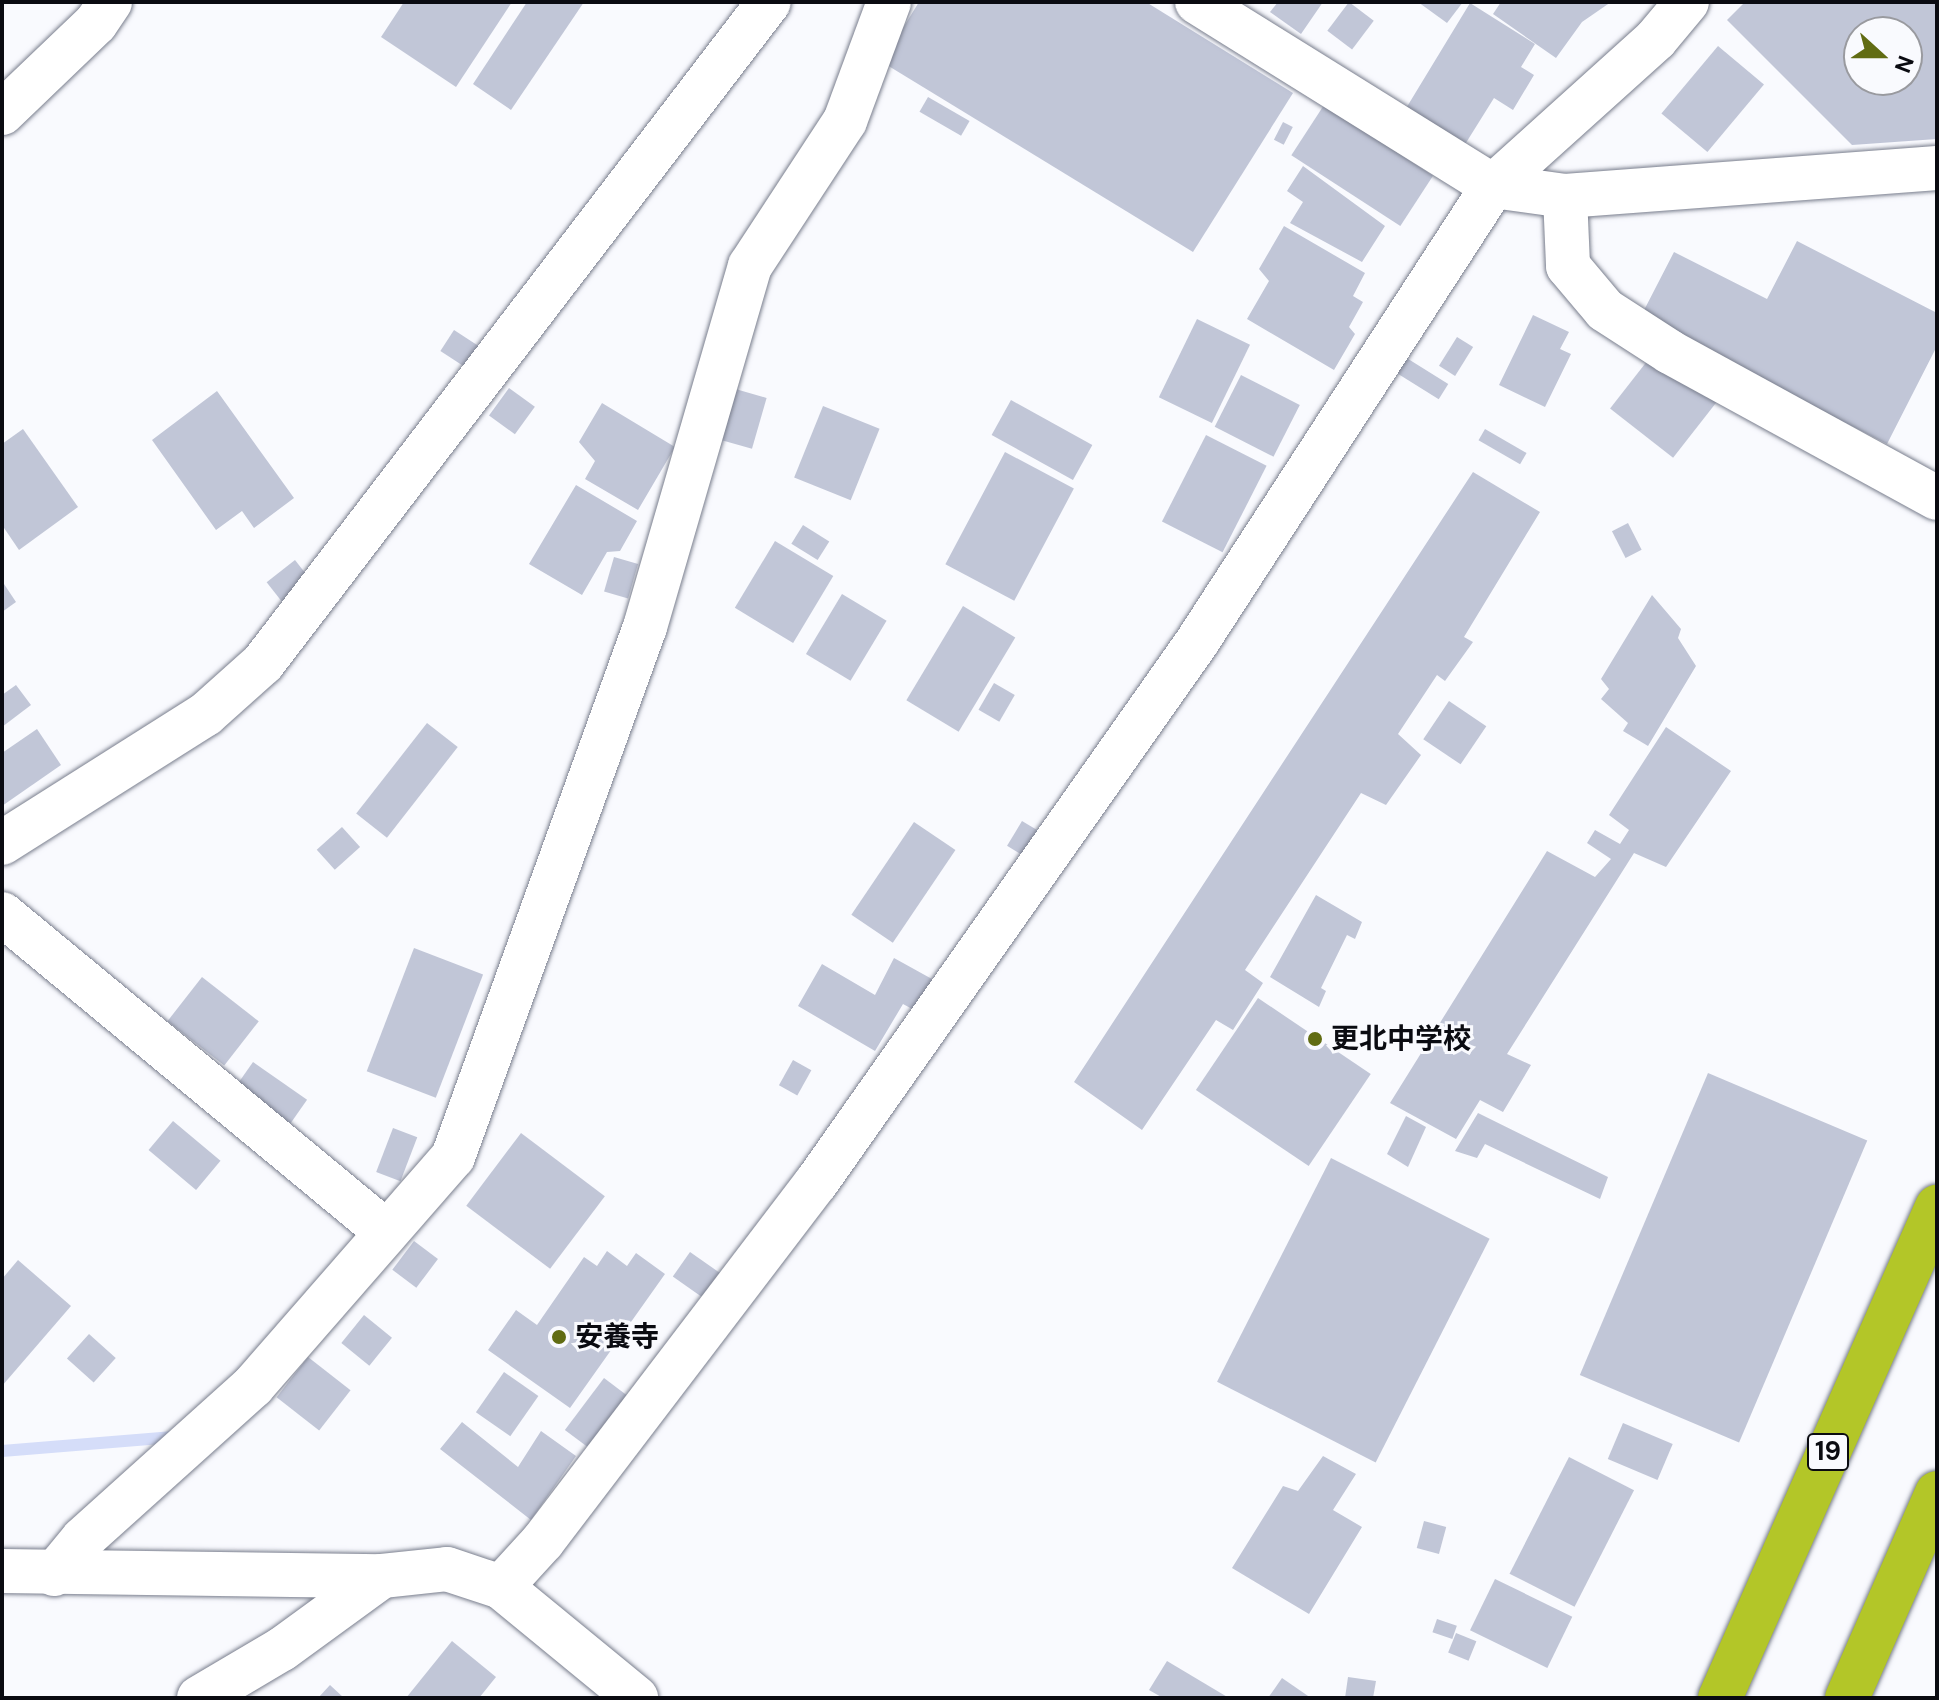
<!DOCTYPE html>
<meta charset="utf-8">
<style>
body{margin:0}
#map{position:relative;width:1939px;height:1700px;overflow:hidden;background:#f9fafe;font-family:"DM Sans","Noto Sans JP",sans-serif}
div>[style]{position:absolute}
.stream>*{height:12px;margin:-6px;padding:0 6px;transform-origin:6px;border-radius:6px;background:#d5ddf9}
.building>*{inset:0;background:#c1c6d7;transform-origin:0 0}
.roads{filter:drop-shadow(0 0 2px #797e8d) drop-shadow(0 0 2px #797e8d)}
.minor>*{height:44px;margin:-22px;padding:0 22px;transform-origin:22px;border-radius:22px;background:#fff}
.highway>*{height:44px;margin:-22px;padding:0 22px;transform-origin:22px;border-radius:22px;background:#b3c628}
.dots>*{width:22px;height:22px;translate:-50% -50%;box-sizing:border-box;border:4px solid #f9fafe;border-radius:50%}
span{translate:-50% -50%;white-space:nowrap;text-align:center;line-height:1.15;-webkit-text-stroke:6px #f9fafe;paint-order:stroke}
.shield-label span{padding:2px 6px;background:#f9fafe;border:2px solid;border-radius:6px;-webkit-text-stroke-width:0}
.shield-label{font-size:26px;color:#0a0b11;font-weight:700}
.poi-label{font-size:28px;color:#0a0b11;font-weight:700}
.left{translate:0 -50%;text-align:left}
.frame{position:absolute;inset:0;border:4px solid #0a0b11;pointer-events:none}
.north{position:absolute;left:1843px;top:16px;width:80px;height:80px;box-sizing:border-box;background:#f9fafe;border:2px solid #999a9f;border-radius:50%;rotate:111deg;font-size:22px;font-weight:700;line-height:32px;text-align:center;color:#0a0b11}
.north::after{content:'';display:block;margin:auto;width:28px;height:36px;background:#616c13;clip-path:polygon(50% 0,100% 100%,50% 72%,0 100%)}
</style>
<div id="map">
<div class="stream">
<div style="left:2px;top:1451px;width:172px;rotate:-4.7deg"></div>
</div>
<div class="building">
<div style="clip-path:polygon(404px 2px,512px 2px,456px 87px,381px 37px)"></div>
<div style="clip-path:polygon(527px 2px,584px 2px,511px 110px,473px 84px)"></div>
<div style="clip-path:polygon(919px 2px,1146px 2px,1293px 93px,1193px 252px,882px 62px)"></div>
<div style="clip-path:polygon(1278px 2px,1323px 2px,1301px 34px,1270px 12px)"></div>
<div style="left:1349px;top:2px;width:31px;height:36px;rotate:37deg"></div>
<div style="clip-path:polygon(1418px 2px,1463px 2px,1447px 23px)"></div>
<div style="clip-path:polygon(1501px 2px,1611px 2px,1582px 22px,1556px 58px,1493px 14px)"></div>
<div style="clip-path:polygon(evenodd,1745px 2px,1937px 2px,1937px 139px,1852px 145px,1727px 20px,1745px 2px,1859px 32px,1907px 32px,1907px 80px,1859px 80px,1859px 32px)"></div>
<div style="clip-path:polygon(1470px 3px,1535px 44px,1521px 67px,1534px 75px,1513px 110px,1494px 98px,1464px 146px,1405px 110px)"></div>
<div style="left:1718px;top:46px;width:60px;height:88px;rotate:40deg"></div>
<div style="left:928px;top:97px;width:48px;height:17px;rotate:30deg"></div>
<div style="left:1324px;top:105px;width:130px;height:60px;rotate:33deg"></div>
<div style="left:1283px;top:122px;width:11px;height:20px;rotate:27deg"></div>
<div style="clip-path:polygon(1303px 166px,1385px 226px,1362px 262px,1290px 223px,1303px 202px,1287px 191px)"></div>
<div style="clip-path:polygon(1284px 226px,1365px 273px,1353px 296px,1363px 302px,1349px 327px,1355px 334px,1334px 370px,1247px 319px,1269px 281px,1259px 269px)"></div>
<div style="clip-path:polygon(1797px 241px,1937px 313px,1937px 346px,1887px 444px,1640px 318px,1674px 252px,1767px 299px)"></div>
<div style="clip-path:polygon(1533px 315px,1569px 332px,1560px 349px,1571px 354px,1545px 407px,1499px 385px)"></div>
<div style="left:1197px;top:319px;width:59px;height:87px;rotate:26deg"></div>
<div style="left:454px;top:330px;width:38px;height:25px;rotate:33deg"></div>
<div style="left:1457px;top:337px;width:19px;height:34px;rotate:32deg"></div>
<div style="left:1655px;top:351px;width:80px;height:73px;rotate:38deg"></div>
<div style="left:1405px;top:357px;width:51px;height:18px;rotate:32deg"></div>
<div style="left:1241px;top:375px;width:66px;height:58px;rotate:27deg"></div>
<div style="left:509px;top:388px;width:32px;height:34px;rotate:36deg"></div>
<div style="left:732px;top:388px;width:36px;height:53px;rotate:16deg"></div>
<div style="clip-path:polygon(217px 391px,294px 498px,254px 528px,242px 511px,216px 530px,152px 440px)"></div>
<div style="left:1011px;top:400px;width:93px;height:40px;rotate:29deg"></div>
<div style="clip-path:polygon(602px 403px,675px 447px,638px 510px,585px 479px,595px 461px,579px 442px)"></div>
<div style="left:823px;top:406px;width:61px;height:77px;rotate:22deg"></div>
<div style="clip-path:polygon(23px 429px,78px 507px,19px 550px,2px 525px,2px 444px)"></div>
<div style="left:1485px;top:429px;width:48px;height:13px;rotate:30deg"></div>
<div style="left:1206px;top:435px;width:68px;height:97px;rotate:27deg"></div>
<div style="left:1005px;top:452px;width:78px;height:127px;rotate:28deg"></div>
<div style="clip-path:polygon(1473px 472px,1540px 512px,1464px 637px,1473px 642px,1445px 681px,1437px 675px,1398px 734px,1421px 755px,1386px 805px,1361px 793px,1245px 970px,1263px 983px,1233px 1030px,1216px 1020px,1142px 1130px,1074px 1082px)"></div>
<div style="clip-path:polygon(576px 485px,637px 521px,620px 551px,607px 552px,582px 595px,529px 564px)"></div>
<div style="left:1628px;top:523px;width:30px;height:18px;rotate:63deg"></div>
<div style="left:803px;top:525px;width:31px;height:22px;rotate:32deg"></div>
<div style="left:775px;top:541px;width:68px;height:78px;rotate:31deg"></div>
<div style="left:614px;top:557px;width:25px;height:36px;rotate:16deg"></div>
<div style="left:295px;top:560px;width:31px;height:36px;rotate:52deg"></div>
<div style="clip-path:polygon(2px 581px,16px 602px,2px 612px)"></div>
<div style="left:842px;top:594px;width:52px;height:70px;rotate:31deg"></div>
<div style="clip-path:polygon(1652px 595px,1681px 629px,1678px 638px,1696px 666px,1648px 746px,1623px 731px,1628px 723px,1601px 699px,1609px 689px,1601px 679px)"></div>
<div style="left:963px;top:606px;width:61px;height:110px;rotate:31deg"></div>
<div style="left:994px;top:683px;width:24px;height:31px;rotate:30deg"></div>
<div style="clip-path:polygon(16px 685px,31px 705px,2px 727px,2px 695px)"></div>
<div style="left:1449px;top:701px;width:45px;height:46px;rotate:34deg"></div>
<div style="left:427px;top:723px;width:39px;height:115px;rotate:38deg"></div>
<div style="clip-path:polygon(1666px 727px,1731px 771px,1666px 867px,1634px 853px,1507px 1054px,1531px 1065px,1503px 1112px,1480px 1100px,1456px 1139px,1390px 1103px,1547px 851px,1595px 877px,1611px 859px,1587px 843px,1595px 830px,1620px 844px,1629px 830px,1609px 815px)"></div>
<div style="clip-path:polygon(37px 729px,61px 765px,2px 806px,2px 753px)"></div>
<div style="left:1022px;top:821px;width:23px;height:29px;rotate:31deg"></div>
<div style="left:914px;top:822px;width:50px;height:112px;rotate:34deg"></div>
<div style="left:342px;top:827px;width:27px;height:34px;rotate:48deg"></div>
<div style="clip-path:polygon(1316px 895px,1362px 922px,1355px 939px,1347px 935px,1321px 988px,1326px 991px,1319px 1007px,1270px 977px)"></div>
<div style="left:414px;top:948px;width:74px;height:132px;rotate:21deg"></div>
<div style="clip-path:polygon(894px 958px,941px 984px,925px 1016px,903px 1004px,875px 1051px,798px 1006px,822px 964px,875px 995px)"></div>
<div style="left:202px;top:977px;width:72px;height:56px;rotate:38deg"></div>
<div style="left:1258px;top:998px;width:136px;height:111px;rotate:34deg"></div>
<div style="left:793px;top:1060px;width:21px;height:29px;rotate:29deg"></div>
<div style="left:253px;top:1062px;width:66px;height:40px;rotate:35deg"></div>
<div style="left:1708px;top:1073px;width:173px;height:328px;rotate:23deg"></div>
<div style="clip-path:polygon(1478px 1113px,1608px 1177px,1600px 1199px,1485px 1144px,1477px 1158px,1455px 1151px)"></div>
<div style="clip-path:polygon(1406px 1116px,1426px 1127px,1408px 1167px,1387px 1154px)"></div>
<div style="left:173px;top:1121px;width:62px;height:38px;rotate:40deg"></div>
<div style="left:393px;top:1128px;width:26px;height:47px;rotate:21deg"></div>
<div style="left:521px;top:1133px;width:105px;height:91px;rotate:37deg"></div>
<div style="left:1331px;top:1158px;width:178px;height:251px;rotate:27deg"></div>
<div style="left:414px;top:1241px;width:30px;height:36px;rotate:37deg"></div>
<div style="clip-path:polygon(607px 1251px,627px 1266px,636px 1253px,665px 1274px,570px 1408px,488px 1350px,516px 1310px,537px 1325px,584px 1257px,597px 1266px)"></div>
<div style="left:690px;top:1252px;width:42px;height:30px;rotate:35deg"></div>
<div style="clip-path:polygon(18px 1260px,71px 1306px,2px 1386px,2px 1279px)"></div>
<div style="left:364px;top:1315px;width:36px;height:36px;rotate:39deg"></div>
<div style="left:89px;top:1334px;width:36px;height:33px;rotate:42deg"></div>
<div style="left:308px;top:1357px;width:54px;height:51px;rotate:38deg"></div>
<div style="left:504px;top:1372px;width:42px;height:49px;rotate:35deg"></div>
<div style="left:604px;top:1378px;width:31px;height:65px;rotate:37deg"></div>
<div style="clip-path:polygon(462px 1422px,518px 1467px,541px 1431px,576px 1456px,531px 1520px,440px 1449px)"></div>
<div style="left:1623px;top:1423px;width:54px;height:39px;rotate:23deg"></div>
<div style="clip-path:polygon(1323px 1456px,1356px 1474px,1333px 1510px,1362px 1527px,1309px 1614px,1232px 1568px,1283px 1486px,1298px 1491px)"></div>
<div style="left:1569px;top:1457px;width:73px;height:131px;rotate:27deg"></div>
<div style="left:1424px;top:1521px;width:23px;height:28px;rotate:15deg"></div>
<div style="left:1495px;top:1579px;width:86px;height:57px;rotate:26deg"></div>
<div style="left:1437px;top:1619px;width:21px;height:14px;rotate:19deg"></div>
<div style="left:1456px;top:1633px;width:22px;height:21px;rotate:22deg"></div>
<div style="clip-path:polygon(452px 1641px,496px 1677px,479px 1698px,406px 1698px)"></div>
<div style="clip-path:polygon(1167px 1661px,1229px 1698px,1163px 1698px,1149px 1690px)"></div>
<div style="clip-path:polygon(1348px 1677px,1376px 1681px,1373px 1698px,1345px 1698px)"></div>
<div style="clip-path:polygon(1282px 1678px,1311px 1698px,1268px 1698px)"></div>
<div style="clip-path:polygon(330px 1685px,344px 1698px,318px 1698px)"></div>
</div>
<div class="roads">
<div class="minor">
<div style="left:1197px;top:2px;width:349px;rotate:31.9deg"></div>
<div style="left:1493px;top:186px;width:73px;rotate:7.9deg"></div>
<div style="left:1565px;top:196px;width:373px;rotate:-4.3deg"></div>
<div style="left:2px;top:113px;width:130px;rotate:-43.8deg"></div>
<div style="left:96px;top:23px;width:25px;rotate:-56deg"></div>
<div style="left:1565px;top:196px;width:70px;rotate:87.5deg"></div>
<div style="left:1568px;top:266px;width:57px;rotate:49.9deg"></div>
<div style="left:1605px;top:310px;width:77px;rotate:32.9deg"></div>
<div style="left:1670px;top:352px;width:304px;rotate:28.7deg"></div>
<div style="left:2px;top:843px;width:241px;rotate:-32.3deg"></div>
<div style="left:206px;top:714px;width:76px;rotate:-41.8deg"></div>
<div style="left:263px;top:663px;width:832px;rotate:-52.57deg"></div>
<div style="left:2px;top:914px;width:499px;rotate:39.6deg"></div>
<div style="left:2px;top:1571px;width:380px;rotate:0.8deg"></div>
<div style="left:382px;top:1576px;width:65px;rotate:-6.1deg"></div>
<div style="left:447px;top:1569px;width:57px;rotate:18.4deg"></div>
<div style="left:501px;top:1587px;width:175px;rotate:39.4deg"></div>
<div style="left:54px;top:1574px;width:45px;rotate:-50.4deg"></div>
<div style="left:83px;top:1539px;width:229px;rotate:-42deg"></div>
<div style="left:253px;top:1386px;width:304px;rotate:-48.9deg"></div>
<div style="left:453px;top:1157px;width:564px;rotate:-70.09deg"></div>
<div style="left:645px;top:627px;width:376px;rotate:-73.8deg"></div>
<div style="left:750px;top:266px;width:173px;rotate:-56.8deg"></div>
<div style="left:845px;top:121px;width:127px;rotate:-69.7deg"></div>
<div style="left:501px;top:1587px;width:62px;rotate:-47.6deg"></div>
<div style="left:543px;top:1541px;width:450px;rotate:-52.7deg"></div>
<div style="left:816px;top:1183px;width:662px;rotate:-54.84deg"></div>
<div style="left:1197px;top:642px;width:544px;rotate:-57.01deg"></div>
<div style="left:1493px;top:186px;width:219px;rotate:-42deg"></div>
<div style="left:1656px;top:39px;width:48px;rotate:-50deg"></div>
<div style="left:199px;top:1698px;width:96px;rotate:-30.6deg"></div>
<div style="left:282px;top:1649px;width:124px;rotate:-36.1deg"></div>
</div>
<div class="highway">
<div style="left:1720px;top:1698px;width:537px;rotate:-66.16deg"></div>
<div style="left:1847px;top:1698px;width:224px;rotate:-66.3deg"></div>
</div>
</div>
<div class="dots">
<div style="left:1315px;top:1039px;background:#616c13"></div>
<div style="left:559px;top:1337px;background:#616c13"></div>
</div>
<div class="shield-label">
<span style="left:1828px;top:1452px">19</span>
</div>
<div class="poi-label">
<span class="left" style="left:1331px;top:1039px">更北中学校</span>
<span class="left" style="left:575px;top:1337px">安養寺</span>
</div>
<div class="frame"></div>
<div class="north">N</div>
</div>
